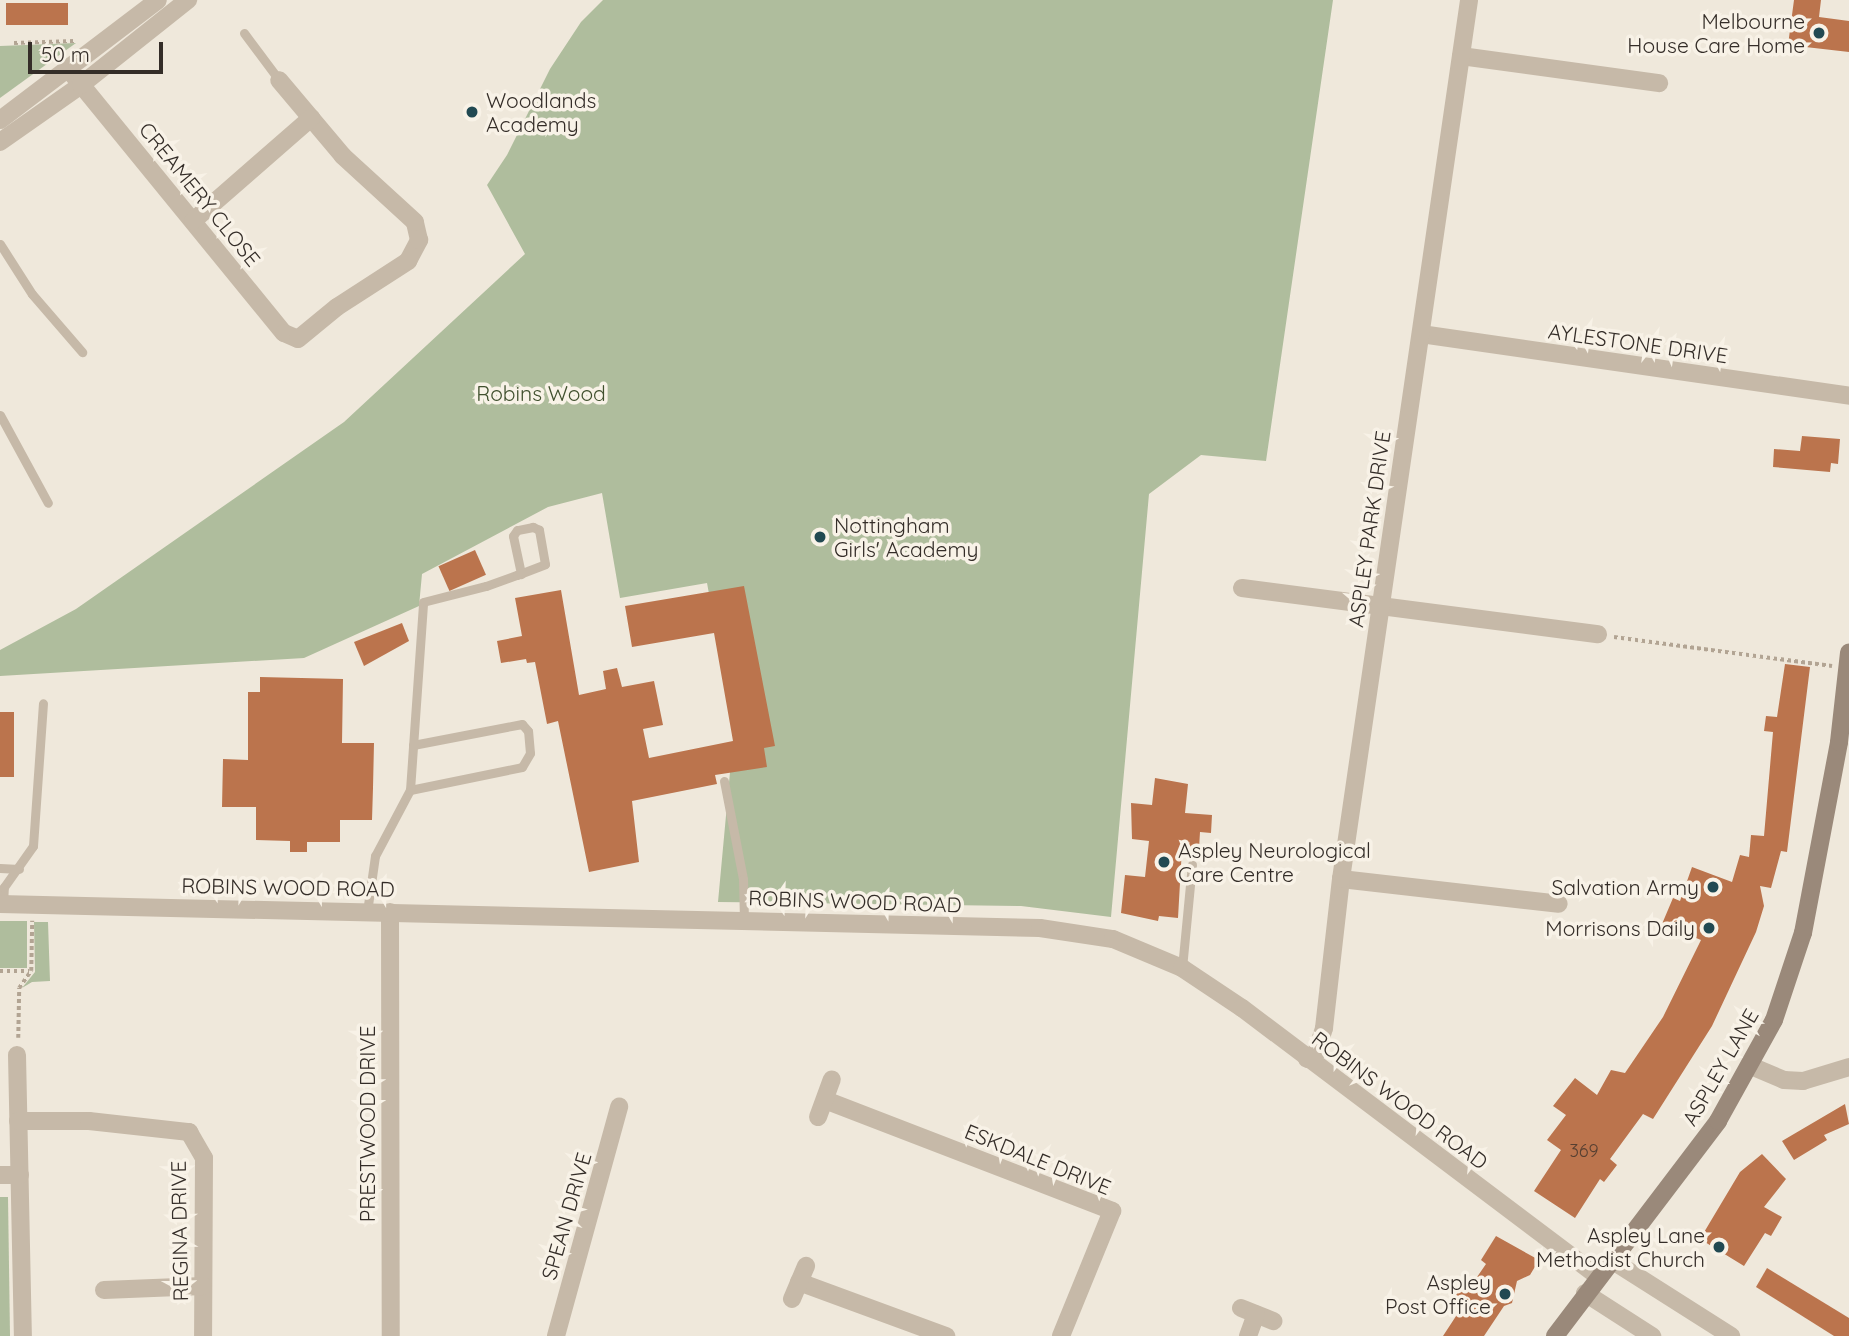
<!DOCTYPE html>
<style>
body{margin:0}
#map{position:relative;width:1849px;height:1336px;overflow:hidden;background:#efe8db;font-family:Quicksand,sans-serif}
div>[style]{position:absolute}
.green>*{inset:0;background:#afbd9d;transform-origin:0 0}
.building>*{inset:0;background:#bb744d;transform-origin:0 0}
.path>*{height:3.5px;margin-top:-1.75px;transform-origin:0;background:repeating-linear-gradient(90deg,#b2a493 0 3.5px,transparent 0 7px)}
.service>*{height:9px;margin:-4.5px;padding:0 4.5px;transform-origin:4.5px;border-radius:4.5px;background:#c6b9a8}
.minor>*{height:18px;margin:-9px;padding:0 9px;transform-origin:9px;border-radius:9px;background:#c6b9a8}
.tertiary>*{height:18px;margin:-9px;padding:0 9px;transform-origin:9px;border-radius:9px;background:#c6b9a8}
.secondary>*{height:18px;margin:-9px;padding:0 9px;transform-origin:9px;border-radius:9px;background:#9a897a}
.dots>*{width:19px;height:19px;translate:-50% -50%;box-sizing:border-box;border:4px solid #f8f2e7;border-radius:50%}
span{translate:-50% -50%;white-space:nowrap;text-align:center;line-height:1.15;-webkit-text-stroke:7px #f8f2e7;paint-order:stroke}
.number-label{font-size:18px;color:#563f31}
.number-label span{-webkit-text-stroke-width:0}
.poi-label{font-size:21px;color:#342d28}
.right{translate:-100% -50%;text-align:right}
.left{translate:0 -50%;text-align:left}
.street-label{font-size:21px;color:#342d28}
.park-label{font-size:21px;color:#40502e}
.scale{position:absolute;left:28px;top:42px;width:135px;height:32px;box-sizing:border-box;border:4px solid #342d28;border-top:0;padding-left:9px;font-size:21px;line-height:24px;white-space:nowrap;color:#342d28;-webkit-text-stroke:5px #f8f2e7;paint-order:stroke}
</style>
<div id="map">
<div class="green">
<div style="clip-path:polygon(603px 0,1333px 0,1266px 461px,1201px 455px,1149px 494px,1111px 917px,1021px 906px,718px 902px,734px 729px,707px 583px,620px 598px,602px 493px,548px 507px,422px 574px,419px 606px,304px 658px,0 676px,0 650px,76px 609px,344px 422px,525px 254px,487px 185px,507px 155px,550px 69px,581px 22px)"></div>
<div style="clip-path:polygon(76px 43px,0 98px,0 46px)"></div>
<div style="left:0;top:921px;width:27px;height:47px"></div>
<div style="clip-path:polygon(34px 922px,48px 922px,50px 981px,32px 982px,22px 988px,35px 972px)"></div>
<div style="clip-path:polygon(0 1197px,8px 1197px,10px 1336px,0 1336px)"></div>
</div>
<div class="building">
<div style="clip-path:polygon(1794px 0,1821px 0,1819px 17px,1849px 21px,1849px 52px,1788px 45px)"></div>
<div style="left:68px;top:3px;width:22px;height:62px;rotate:90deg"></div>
<div style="clip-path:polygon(1802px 436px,1840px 439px,1838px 464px,1831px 463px,1830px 472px,1773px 467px,1774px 449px,1800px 451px)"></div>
<div style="left:475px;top:550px;width:27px;height:40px;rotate:66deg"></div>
<div style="clip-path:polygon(744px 586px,775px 746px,764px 748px,767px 767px,715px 775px,717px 784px,632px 801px,639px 862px,589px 872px,558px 721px,547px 724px,535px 662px,527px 663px,526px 659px,501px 663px,497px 641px,522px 636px,515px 598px,561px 590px,579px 695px,606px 689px,603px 671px,617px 668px,622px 687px,654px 681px,663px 725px,643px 729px,649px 758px,733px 741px,714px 633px,632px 647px,625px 606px)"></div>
<div style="clip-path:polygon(402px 623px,409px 641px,364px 666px,354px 642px)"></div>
<div style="clip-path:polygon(1785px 664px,1810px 667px,1787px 852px,1781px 851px,1771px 888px,1760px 886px,1764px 906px,1756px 932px,1712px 1026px,1653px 1119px,1643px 1114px,1610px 1159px,1617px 1165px,1604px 1182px,1600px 1179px,1575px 1218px,1534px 1191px,1561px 1150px,1547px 1140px,1566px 1115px,1553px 1106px,1575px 1078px,1597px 1095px,1611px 1070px,1625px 1073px,1663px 1017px,1701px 940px,1662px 924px,1673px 898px,1680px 901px,1692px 867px,1732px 882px,1740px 855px,1749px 857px,1751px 835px,1764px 836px,1773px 732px,1764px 731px,1766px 716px,1777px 717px)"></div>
<div style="clip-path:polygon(260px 677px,343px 679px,342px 743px,374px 743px,373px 788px,372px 820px,340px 820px,340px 842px,307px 842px,307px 852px,290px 852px,290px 841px,256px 840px,256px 807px,222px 807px,223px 759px,248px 760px,248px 692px,260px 692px)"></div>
<div style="left:0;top:712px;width:14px;height:65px"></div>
<div style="clip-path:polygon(1155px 778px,1188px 784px,1185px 813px,1212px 815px,1211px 833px,1200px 832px,1199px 849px,1182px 848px,1178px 918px,1159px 916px,1158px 921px,1121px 913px,1125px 875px,1145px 877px,1149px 841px,1132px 839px,1131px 803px,1152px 805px)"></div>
<div style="clip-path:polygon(1845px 1104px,1849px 1124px,1824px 1135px,1827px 1140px,1794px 1160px,1782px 1141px)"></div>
<div style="clip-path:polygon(1762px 1154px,1786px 1179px,1764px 1207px,1782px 1217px,1771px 1236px,1765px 1233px,1744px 1266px,1700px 1239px,1740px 1172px)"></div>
<div style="clip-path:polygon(1496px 1236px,1539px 1260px,1530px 1275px,1517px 1281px,1512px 1303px,1504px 1306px,1484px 1336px,1443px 1336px,1460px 1310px,1450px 1304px,1460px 1289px,1466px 1293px,1486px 1264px,1481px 1260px)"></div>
<div style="clip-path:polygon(1767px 1268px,1849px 1318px,1849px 1336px,1834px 1336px,1756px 1287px)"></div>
</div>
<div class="path">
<div style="left:14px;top:43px;width:60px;rotate:-1.9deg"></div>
<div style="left:1614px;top:637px;width:220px;rotate:7.6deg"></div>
<div style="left:0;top:971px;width:29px"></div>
<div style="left:18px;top:1038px;width:50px;rotate:-88.9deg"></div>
<div style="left:19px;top:988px;width:21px;rotate:-55deg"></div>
<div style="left:31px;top:971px;width:50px;rotate:-88.9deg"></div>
</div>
<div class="service">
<div style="left:244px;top:33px;width:59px;rotate:53.3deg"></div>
<div style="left:0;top:244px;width:59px;rotate:57.4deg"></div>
<div style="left:32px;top:294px;width:77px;rotate:49.2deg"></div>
<div style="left:0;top:415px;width:100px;rotate:61.4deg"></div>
<div style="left:724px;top:781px;width:100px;rotate:79deg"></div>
<div style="left:743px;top:879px;width:42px;rotate:88.6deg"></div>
<div style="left:410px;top:790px;width:114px;rotate:-11.6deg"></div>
<div style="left:522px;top:767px;width:16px;rotate:-60deg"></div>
<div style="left:530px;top:753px;width:22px;rotate:-95deg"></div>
<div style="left:528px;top:731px;width:9px;rotate:-131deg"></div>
<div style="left:522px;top:724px;width:111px;rotate:169.1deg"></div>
<div style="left:0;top:868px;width:19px;rotate:3deg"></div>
<div style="left:3px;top:904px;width:17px;rotate:-87deg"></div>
<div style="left:4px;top:887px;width:50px;rotate:-54.7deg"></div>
<div style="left:33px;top:846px;width:143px;rotate:-86deg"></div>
<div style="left:367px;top:912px;width:57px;rotate:-81.9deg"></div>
<div style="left:375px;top:856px;width:75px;rotate:-62.1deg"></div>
<div style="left:410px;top:790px;width:188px;rotate:-86deg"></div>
<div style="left:423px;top:602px;width:65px;rotate:-14.3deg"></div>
<div style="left:486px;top:586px;width:33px;rotate:-20deg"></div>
<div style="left:517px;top:575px;width:30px;rotate:-21deg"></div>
<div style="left:545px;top:564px;width:35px;rotate:-100deg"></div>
<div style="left:539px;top:530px;width:7px;rotate:-153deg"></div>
<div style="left:533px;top:527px;width:16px;rotate:169deg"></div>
<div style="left:517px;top:530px;width:7px;rotate:124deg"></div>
<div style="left:513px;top:536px;width:39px;rotate:78deg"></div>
<div style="left:1182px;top:968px;width:104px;rotate:-84.5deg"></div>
</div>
<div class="minor">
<div style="left:1461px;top:56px;width:200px;rotate:7.8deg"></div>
<div style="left:70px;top:71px;width:338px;rotate:50.8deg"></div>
<div style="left:284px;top:333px;width:15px;rotate:23deg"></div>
<div style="left:298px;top:339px;width:50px;rotate:-39.4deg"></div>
<div style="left:337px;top:307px;width:85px;rotate:-32.9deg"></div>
<div style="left:408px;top:261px;width:24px;rotate:-62deg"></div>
<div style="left:419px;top:240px;width:18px;rotate:-103deg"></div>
<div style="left:415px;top:222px;width:98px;rotate:-137.5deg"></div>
<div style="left:343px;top:156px;width:99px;rotate:-130.1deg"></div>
<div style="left:193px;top:221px;width:157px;rotate:-41.1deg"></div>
<div style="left:1421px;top:334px;width:432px;rotate:8.2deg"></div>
<div style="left:1242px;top:588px;width:359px;rotate:7.4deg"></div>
<div style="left:1341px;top:879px;width:219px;rotate:6.5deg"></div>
<div style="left:390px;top:912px;width:424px;rotate:89.9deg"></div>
<div style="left:17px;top:1055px;width:281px;rotate:88.8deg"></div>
<div style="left:1307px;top:1059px;width:11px;rotate:-34deg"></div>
<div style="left:1316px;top:1053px;width:26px;rotate:-72deg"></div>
<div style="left:1324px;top:1028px;width:150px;rotate:-83.5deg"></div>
<div style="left:1341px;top:879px;width:888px;rotate:-81.71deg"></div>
<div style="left:1751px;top:1066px;width:36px;rotate:23deg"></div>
<div style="left:1784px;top:1080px;width:19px;rotate:3deg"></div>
<div style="left:1803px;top:1081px;width:48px;rotate:-16.9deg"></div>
<div style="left:825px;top:1100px;width:308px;rotate:21.1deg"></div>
<div style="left:1112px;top:1211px;width:135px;rotate:112.2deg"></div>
<div style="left:818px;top:1117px;width:40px;rotate:-69.8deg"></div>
<div style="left:18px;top:1121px;width:71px"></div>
<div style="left:89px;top:1121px;width:101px;rotate:6.3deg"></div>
<div style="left:189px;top:1132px;width:30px;rotate:60deg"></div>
<div style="left:204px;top:1158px;width:178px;rotate:90.3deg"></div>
<div style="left:0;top:1175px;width:20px"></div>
<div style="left:799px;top:1282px;width:157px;rotate:20.2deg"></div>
<div style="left:104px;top:1290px;width:99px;rotate:-2.3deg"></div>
<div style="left:792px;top:1299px;width:36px;rotate:-67deg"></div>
<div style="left:1241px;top:1308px;width:35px;rotate:22deg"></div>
<div style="left:556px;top:1336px;width:238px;rotate:-74.6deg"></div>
<div style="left:1248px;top:1336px;width:23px;rotate:-70deg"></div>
</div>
<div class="tertiary">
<div style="left:0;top:120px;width:198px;rotate:-37.2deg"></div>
<div style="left:0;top:142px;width:99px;rotate:-35.1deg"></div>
<div style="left:81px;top:85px;width:137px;rotate:-38.5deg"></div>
<div style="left:0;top:904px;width:1040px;rotate:1.32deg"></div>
<div style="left:1040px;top:928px;width:74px;rotate:8.6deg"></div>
<div style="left:1113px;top:939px;width:75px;rotate:22.8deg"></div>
<div style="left:1182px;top:968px;width:72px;rotate:33.7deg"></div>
<div style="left:1242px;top:1008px;width:447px;rotate:37deg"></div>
<div style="left:1613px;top:1261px;width:140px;rotate:32.4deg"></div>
<div style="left:1585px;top:1293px;width:80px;rotate:32.7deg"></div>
</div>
<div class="secondary">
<div style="left:1555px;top:1336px;width:270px;rotate:-52.8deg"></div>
<div style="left:1718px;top:1121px;width:115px;rotate:-61deg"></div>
<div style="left:1774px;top:1020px;width:92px;rotate:-71.6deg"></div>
<div style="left:1803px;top:933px;width:194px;rotate:-79.3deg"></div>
<div style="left:1839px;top:742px;width:90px;rotate:-83.6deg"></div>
</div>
<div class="dots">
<div style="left:1819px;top:33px;background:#214952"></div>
<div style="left:472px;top:112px;background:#214952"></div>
<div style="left:820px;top:537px;background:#214952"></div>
<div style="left:1164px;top:862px;background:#214952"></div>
<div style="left:1713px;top:887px;background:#214952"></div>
<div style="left:1709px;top:928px;background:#214952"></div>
<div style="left:1719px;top:1247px;background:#214952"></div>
<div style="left:1505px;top:1294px;background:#214952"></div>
</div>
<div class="number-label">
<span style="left:1584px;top:1151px">369</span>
</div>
<div class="poi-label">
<span class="right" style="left:1805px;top:33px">Melbourne<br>House Care Home</span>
<span class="left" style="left:486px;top:112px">Woodlands<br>Academy</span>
<span class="left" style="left:834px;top:537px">Nottingham<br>Girls' Academy</span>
<span class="left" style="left:1178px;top:862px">Aspley Neurological<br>Care Centre</span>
<span class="right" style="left:1699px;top:887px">Salvation Army</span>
<span class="right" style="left:1695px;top:928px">Morrisons Daily</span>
<span class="right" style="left:1705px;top:1247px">Aspley Lane<br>Methodist Church</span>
<span class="right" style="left:1491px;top:1294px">Aspley<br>Post Office</span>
</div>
<div class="street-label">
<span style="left:200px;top:194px;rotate:51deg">CREAMERY CLOSE</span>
<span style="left:1638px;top:343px;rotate:8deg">AYLESTONE DRIVE</span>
<span style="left:1369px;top:529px;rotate:-82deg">ASPLEY PARK DRIVE</span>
<span style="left:288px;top:887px;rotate:1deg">ROBINS WOOD ROAD</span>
<span style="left:855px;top:901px;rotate:2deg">ROBINS WOOD ROAD</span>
<span style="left:1720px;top:1067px;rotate:-60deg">ASPLEY LANE</span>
<span style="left:1400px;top:1100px;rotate:37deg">ROBINS WOOD ROAD</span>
<span style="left:367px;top:1124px;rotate:-90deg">PRESTWOOD DRIVE</span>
<span style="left:1038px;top:1159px;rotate:22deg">ESKDALE DRIVE</span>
<span style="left:566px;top:1216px;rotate:-74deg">SPEAN DRIVE</span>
<span style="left:179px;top:1231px;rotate:-91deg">REGINA DRIVE</span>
</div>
<div class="park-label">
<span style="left:541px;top:393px">Robins Wood</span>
</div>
<div class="scale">50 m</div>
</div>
